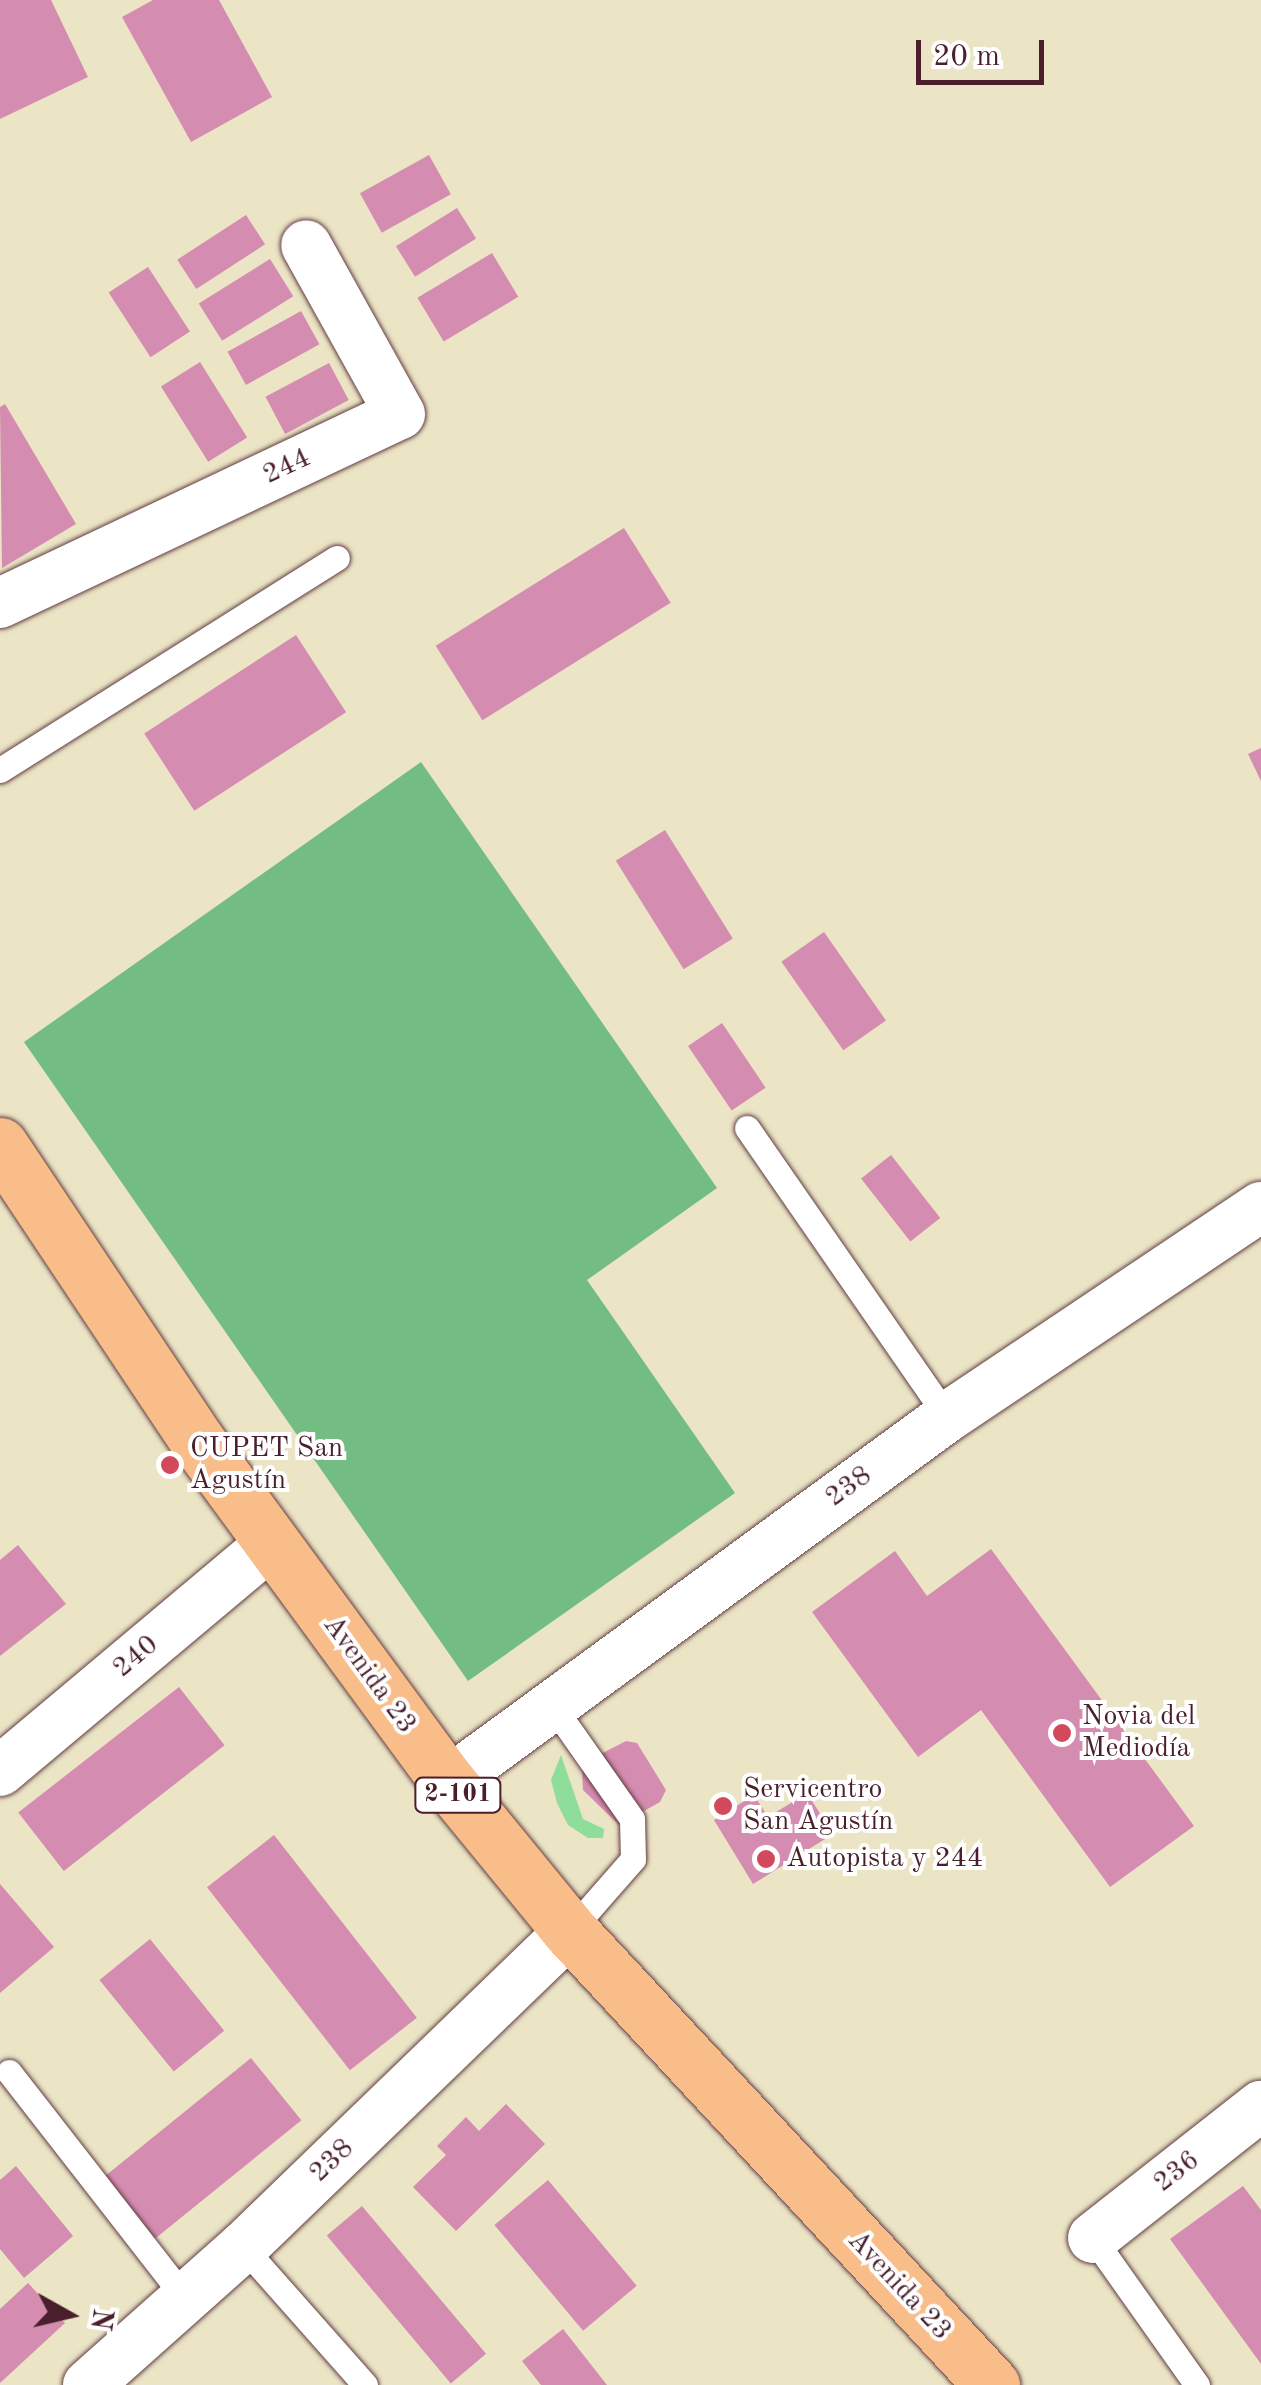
<!DOCTYPE html>
<meta charset="utf-8">
<style>
body{margin:0}
#map{position:relative;width:1261px;height:2385px;overflow:hidden;background:#ebe4c5;font-family:"Old Standard TT",serif}
div>[style]{position:absolute}
.green>*{inset:0;background:#8fdd9a}
.forest>*{inset:0;background:#73bc82}
.building>*{inset:0;background:#d58cb1;transform-origin:0 0}
.roads{filter:drop-shadow(0 0 2px #623d42) drop-shadow(0 0 2px #623d42)}
.service>*{height:25px;margin:-12.5px;padding:0 12.5px;transform-origin:12.5px;border-radius:12.5px;background:#fff}
.minor>*{height:50px;margin:-25px;padding:0 25px;transform-origin:25px;border-radius:25px;background:#fff}
.primary>*{height:55px;margin:-27.5px;padding:0 27.5px;transform-origin:27.5px;border-radius:27.5px;background:#f8bd88}
.dots>*{width:28px;height:28px;translate:-50% -50%;box-sizing:border-box;border:5px solid #fff;border-radius:50%}
span{translate:-50% -50%;white-space:nowrap;text-align:center;line-height:1.15;-webkit-text-stroke:8px #fff;paint-order:stroke}
.shield-label span{padding:2px 8px;background:#fff;border:2px solid;border-radius:8px;-webkit-text-stroke-width:0}
.shield-label{font-size:25px;color:#4a1f2b;font-weight:700}
.street-label{font-size:28px;color:#4a1f2b}
.poi-label{font-size:28px;color:#4a1f2b}
.left{translate:0 -50%;text-align:left}
.north{position:absolute;left:20px;top:2265px;width:100px;height:100px;-webkit-text-stroke:8px #fff;paint-order:stroke;rotate:98deg;font-size:28px;font-weight:700;line-height:40px;text-align:center;color:#4a1f2b}
.north::after{content:'';display:block;margin:auto;width:35px;height:45px;background:#4a1f2b;clip-path:polygon(50% 0,100% 100%,50% 72%,0 100%)}
.scale{position:absolute;left:916px;top:40px;width:128px;height:45px;box-sizing:border-box;border:5px solid #4a1f2b;border-top:0;padding-left:12px;font-size:30px;line-height:35px;white-space:nowrap;color:#4a1f2b;-webkit-text-stroke:8px #fff;paint-order:stroke}
</style>
<div id="map">
<div class="green">
<div style="clip-path:polygon(561px 1755px,583px 1819px,604px 1829px,603px 1838px,588px 1838px,568px 1825px,557px 1803px,551px 1780px)"></div>
</div>
<div class="forest">
<div style="clip-path:polygon(421px 762px,717px 1188px,587px 1280px,735px 1493px,468px 1681px,24px 1042px)"></div>
</div>
<div class="building">
<div style="clip-path:polygon(0 0,51px 0,88px 77px,0 119px)"></div>
<div style="clip-path:polygon(153px 0,219px 0,272px 97px,191px 142px,122px 17px)"></div>
<div style="left:429px;top:155px;width:45px;height:79px;rotate:61deg"></div>
<div style="left:457px;top:208px;width:36px;height:72px;rotate:58deg"></div>
<div style="left:246px;top:215px;width:35px;height:82px;rotate:57deg"></div>
<div style="left:492px;top:253px;width:51px;height:87px;rotate:59deg"></div>
<div style="left:270px;top:259px;width:44px;height:84px;rotate:58deg"></div>
<div style="left:148px;top:267px;width:77px;height:47px;rotate:57deg"></div>
<div style="left:301px;top:311px;width:38px;height:84px;rotate:61deg"></div>
<div style="left:200px;top:362px;width:89px;height:46px;rotate:58deg"></div>
<div style="left:329px;top:363px;width:42px;height:72px;rotate:62deg"></div>
<div style="clip-path:polygon(5px 404px,76px 524px,2px 568px,0 407px)"></div>
<div style="left:624px;top:528px;width:88px;height:222px;rotate:58deg"></div>
<div style="left:296px;top:635px;width:92px;height:181px;rotate:57deg"></div>
<div style="clip-path:polygon(1261px 748px,1261px 781px,1248px 754px)"></div>
<div style="left:665px;top:830px;width:128px;height:58px;rotate:58deg"></div>
<div style="left:824px;top:932px;width:108px;height:52px;rotate:55deg"></div>
<div style="left:722px;top:1023px;width:78px;height:41px;rotate:56deg"></div>
<div style="left:891px;top:1155px;width:80px;height:38px;rotate:52deg"></div>
<div style="clip-path:polygon(18px 1545px,66px 1604px,0 1656px,0 1560px)"></div>
<div style="clip-path:polygon(991px 1549px,1194px 1826px,1110px 1887px,981px 1710px,918px 1757px,812px 1612px,895px 1551px,927px 1596px)"></div>
<div style="left:179px;top:1687px;width:74px;height:204px;rotate:52deg"></div>
<div style="clip-path:polygon(626px 1741px,637px 1743px,666px 1790px,660px 1802px,619px 1825px,583px 1790px,582px 1771px,593px 1758px)"></div>
<div style="clip-path:polygon(807px 1793px,833px 1834px,753px 1884px,714px 1820px,754px 1795px,768px 1817px)"></div>
<div style="left:274px;top:1835px;width:232px;height:85px;rotate:52deg"></div>
<div style="clip-path:polygon(0 1884px,54px 1947px,0 1993px)"></div>
<div style="left:150px;top:1939px;width:118px;height:65px;rotate:51deg"></div>
<div style="left:251px;top:2058px;width:80px;height:190px;rotate:51deg"></div>
<div style="clip-path:polygon(506px 2104px,545px 2144px,456px 2231px,413px 2187px,446px 2155px,437px 2146px,466px 2117px,479px 2131px)"></div>
<div style="clip-path:polygon(16px 2166px,73px 2236px,24px 2278px,0 2249px,0 2180px)"></div>
<div style="left:548px;top:2180px;width:138px;height:70px;rotate:50deg"></div>
<div style="clip-path:polygon(1243px 2186px,1261px 2210px,1261px 2364px,1170px 2239px)"></div>
<div style="left:362px;top:2206px;width:193px;height:46px;rotate:50deg"></div>
<div style="clip-path:polygon(28px 2283px,65px 2323px,0 2383px,0 2309px)"></div>
<div style="clip-path:polygon(563px 2329px,607px 2385px,541px 2385px,522px 2361px)"></div>
</div>
<div class="roads">
<div class="service">
<div style="left:0;top:770px;width:398px;rotate:-32.2deg"></div>
<div style="left:747px;top:1128px;width:351px;rotate:55.3deg"></div>
<div style="left:552px;top:1705px;width:139px;rotate:54.9deg"></div>
<div style="left:632px;top:1819px;width:40px;rotate:88.6deg"></div>
<div style="left:633px;top:1859px;width:96px;rotate:131.2deg"></div>
<div style="left:9px;top:2072px;width:285px;rotate:52.1deg"></div>
<div style="left:1093px;top:2238px;width:180px;rotate:54.7deg"></div>
<div style="left:243px;top:2247px;width:184px;rotate:48.5deg"></div>
</div>
<div class="minor">
<div style="left:0;top:603px;width:442px;rotate:-25.3deg"></div>
<div style="left:400px;top:414px;width:193px;rotate:-119.1deg"></div>
<div style="left:0;top:1771px;width:355px;rotate:-40deg"></div>
<div style="left:448px;top:1782px;width:618px;rotate:-36.18deg"></div>
<div style="left:947px;top:1417px;width:378px;rotate:-33.8deg"></div>
<div style="left:1093px;top:2238px;width:214px;rotate:-38.2deg"></div>
<div style="left:88px;top:2385px;width:208px;rotate:-41.7deg"></div>
<div style="left:243px;top:2247px;width:455px;rotate:-44deg"></div>
</div>
<div class="primary">
<div style="left:0;top:1145px;width:357px;rotate:56.3deg"></div>
<div style="left:198px;top:1442px;width:422px;rotate:53.7deg"></div>
<div style="left:448px;top:1782px;width:193px;rotate:50.7deg"></div>
<div style="left:570px;top:1931px;width:620px;rotate:47.09deg"></div>
</div>
</div>
<div class="dots">
<div style="left:170px;top:1465px;background:#d1495b"></div>
<div style="left:1062px;top:1733px;background:#d1495b"></div>
<div style="left:723px;top:1806px;background:#d1495b"></div>
<div style="left:766px;top:1859px;background:#d1495b"></div>
</div>
<div class="shield-label">
<span style="left:458px;top:1795px">2-101</span>
</div>
<div class="street-label">
<span style="left:287px;top:467px;rotate:-25deg">244</span>
<span style="left:849px;top:1487px;rotate:-36deg">238</span>
<span style="left:136px;top:1657px;rotate:-40deg">240</span>
<span style="left:369px;top:1675px;rotate:54deg">Avenida 23</span>
<span style="left:332px;top:2161px;rotate:-44deg">238</span>
<span style="left:1177px;top:2172px;rotate:-38deg">236</span>
<span style="left:899px;top:2286px;rotate:47deg">Avenida 23</span>
</div>
<div class="poi-label">
<span class="left" style="left:190px;top:1465px">CUPET San<br>Agustín</span>
<span class="left" style="left:1082px;top:1733px">Novia del<br>Mediodía</span>
<span class="left" style="left:743px;top:1806px">Servicentro<br>San Agustín</span>
<span class="left" style="left:786px;top:1859px">Autopista y 244</span>
</div>
<div class="north">N</div>
<div class="scale">20 m</div>
</div>
